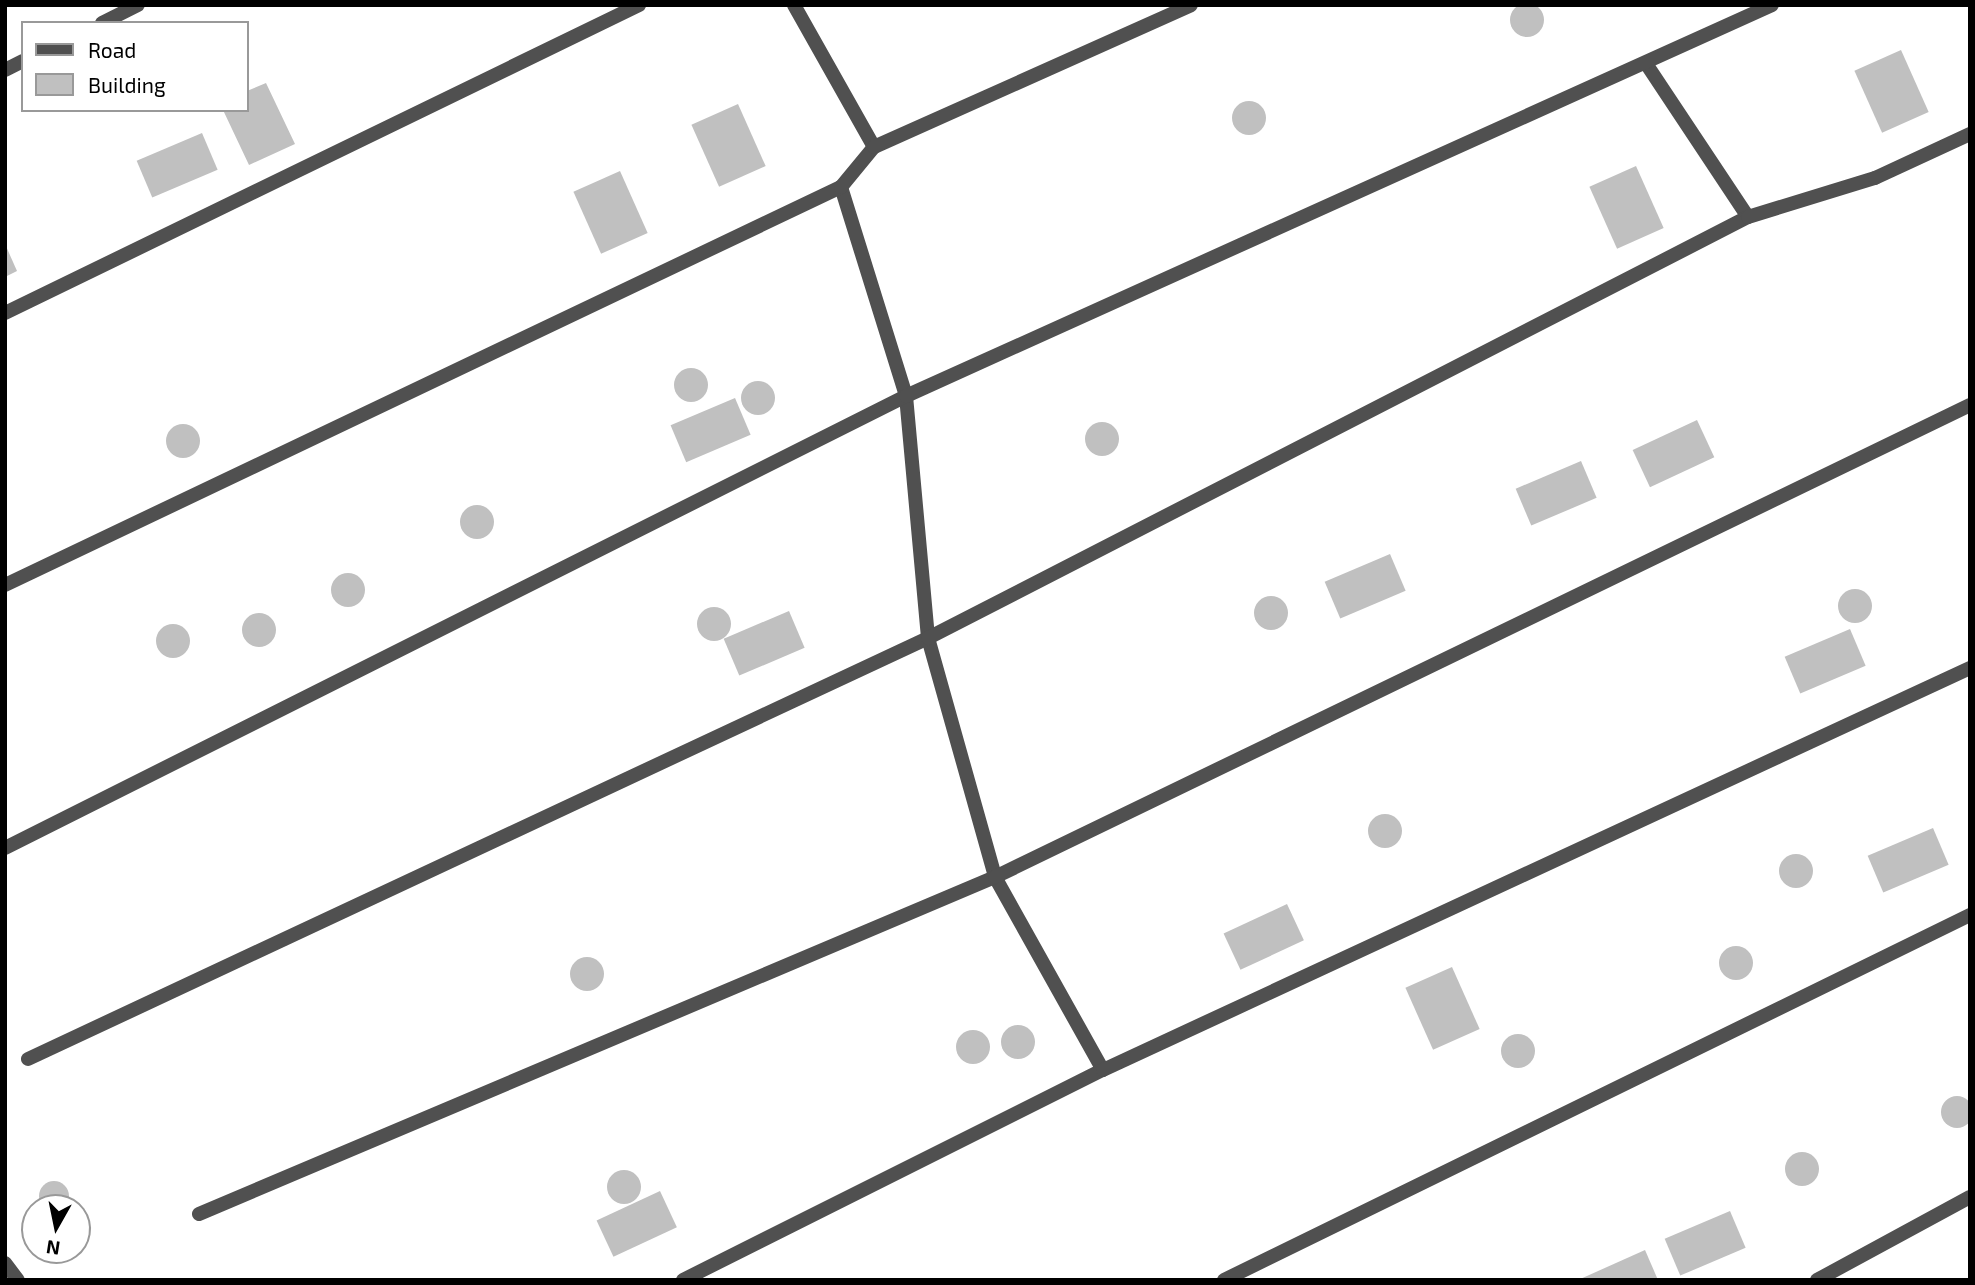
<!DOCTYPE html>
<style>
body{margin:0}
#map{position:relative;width:1975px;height:1285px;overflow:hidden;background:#fff;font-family:"Exo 2",sans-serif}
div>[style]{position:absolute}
.building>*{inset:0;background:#c0c0c0;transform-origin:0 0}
.round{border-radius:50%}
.minor>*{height:14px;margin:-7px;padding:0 7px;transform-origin:7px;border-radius:7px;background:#505050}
span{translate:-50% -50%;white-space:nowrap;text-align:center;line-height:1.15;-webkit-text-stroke:5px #fff;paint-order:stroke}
.frame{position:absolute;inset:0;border:7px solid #000;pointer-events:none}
.legend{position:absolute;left:21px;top:21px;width:228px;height:91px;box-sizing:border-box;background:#fff;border:2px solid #999;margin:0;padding:9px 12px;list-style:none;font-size:21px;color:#000}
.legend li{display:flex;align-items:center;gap:14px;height:35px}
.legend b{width:35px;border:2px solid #999}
.north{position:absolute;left:21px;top:1194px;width:70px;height:70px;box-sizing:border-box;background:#fff;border:2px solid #999;border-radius:50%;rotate:189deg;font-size:19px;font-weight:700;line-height:28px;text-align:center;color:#000}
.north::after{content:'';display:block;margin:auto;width:24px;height:32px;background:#000;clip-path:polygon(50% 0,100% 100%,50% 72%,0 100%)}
</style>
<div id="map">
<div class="building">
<div class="round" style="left:1510px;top:3px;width:34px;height:34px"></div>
<div style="left:1901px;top:50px;width:68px;height:51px;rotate:66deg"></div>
<div style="clip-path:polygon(266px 83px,295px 144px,249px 165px,223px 110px,247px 110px,247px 91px)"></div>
<div class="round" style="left:1232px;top:101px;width:34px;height:34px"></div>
<div style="left:738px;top:104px;width:68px;height:51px;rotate:66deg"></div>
<div style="left:202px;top:133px;width:40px;height:71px;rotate:67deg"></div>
<div style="left:1636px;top:166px;width:68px;height:51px;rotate:66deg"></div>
<div style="left:620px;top:171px;width:68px;height:51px;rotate:66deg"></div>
<div style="clip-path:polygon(5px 244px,17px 271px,5px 277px)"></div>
<div class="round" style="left:674px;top:368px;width:34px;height:34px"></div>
<div class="round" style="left:741px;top:381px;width:34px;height:34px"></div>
<div style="left:735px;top:398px;width:40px;height:70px;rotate:67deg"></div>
<div style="left:1697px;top:420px;width:41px;height:71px;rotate:65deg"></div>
<div class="round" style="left:1085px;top:422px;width:34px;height:34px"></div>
<div class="round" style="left:166px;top:424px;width:34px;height:34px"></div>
<div style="left:1581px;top:461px;width:40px;height:71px;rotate:67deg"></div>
<div class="round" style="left:460px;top:505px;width:34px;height:34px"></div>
<div style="left:1390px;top:554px;width:40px;height:71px;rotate:67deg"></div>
<div class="round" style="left:331px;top:573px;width:34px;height:34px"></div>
<div class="round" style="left:1838px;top:589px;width:34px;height:34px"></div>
<div class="round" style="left:1254px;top:596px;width:34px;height:34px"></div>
<div class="round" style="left:697px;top:607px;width:34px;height:34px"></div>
<div style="left:789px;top:611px;width:40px;height:71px;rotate:67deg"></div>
<div class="round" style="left:242px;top:613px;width:34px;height:34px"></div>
<div class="round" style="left:156px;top:624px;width:34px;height:34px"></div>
<div style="left:1850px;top:629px;width:40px;height:71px;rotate:67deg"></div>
<div class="round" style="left:1368px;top:814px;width:34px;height:34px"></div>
<div style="left:1933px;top:828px;width:40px;height:71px;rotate:67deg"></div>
<div class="round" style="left:1779px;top:854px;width:34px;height:34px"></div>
<div style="left:1287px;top:904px;width:40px;height:70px;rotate:65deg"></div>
<div class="round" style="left:1719px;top:946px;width:34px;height:34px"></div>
<div class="round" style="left:570px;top:957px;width:34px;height:34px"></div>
<div style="left:1452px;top:967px;width:68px;height:51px;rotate:66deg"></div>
<div class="round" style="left:1001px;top:1025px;width:34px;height:34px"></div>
<div class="round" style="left:956px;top:1030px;width:34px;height:34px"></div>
<div class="round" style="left:1501px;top:1034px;width:34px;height:34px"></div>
<div class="round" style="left:1941px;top:1096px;width:32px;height:32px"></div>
<div class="round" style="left:1785px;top:1152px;width:34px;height:34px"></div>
<div class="round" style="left:607px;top:1170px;width:34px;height:34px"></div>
<div class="round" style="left:39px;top:1181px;width:30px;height:30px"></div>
<div style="left:660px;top:1191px;width:40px;height:70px;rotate:65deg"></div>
<div style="left:1730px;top:1211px;width:40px;height:71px;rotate:67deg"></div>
<div style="clip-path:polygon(1645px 1250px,1658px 1280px,1578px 1280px)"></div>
</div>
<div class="minor">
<div style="left:794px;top:5px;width:163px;rotate:60.6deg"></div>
<div style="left:102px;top:23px;width:40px;rotate:-26.6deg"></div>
<div style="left:1647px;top:65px;width:182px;rotate:56.4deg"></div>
<div style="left:5px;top:70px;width:20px;rotate:-27deg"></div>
<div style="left:841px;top:187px;width:219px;rotate:72.7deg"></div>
<div style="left:906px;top:396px;width:243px;rotate:84.8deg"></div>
<div style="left:928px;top:638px;width:248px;rotate:74.3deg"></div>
<div style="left:995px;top:877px;width:221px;rotate:60.8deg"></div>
<div style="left:5px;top:313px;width:705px;rotate:-25.91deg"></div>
<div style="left:5px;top:585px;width:926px;rotate:-25.46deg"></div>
<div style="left:841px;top:187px;width:52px;rotate:-50.5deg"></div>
<div style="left:874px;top:147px;width:347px;rotate:-24.1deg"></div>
<div style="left:5px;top:848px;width:1008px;rotate:-26.64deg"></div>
<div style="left:906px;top:396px;width:950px;rotate:-24.3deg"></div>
<div style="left:28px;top:1059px;width:994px;rotate:-25.07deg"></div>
<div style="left:928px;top:638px;width:922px;rotate:-27.18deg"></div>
<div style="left:1748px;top:217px;width:133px;rotate:-17.1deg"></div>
<div style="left:1875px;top:178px;width:105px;rotate:-24.9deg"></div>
<div style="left:199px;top:1214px;width:864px;rotate:-22.95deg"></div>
<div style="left:995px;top:877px;width:1083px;rotate:-25.83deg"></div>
<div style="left:5px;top:1263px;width:21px;rotate:53deg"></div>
<div style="left:683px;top:1280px;width:470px;rotate:-26.6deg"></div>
<div style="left:1103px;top:1070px;width:956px;rotate:-24.88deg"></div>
<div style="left:1224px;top:1280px;width:831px;rotate:-26.07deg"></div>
<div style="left:1817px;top:1280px;width:174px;rotate:-28.5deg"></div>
</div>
<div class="frame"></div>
<ul class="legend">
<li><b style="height:9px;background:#505050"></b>Road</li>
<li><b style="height:19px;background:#c0c0c0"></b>Building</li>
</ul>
<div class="north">N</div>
</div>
